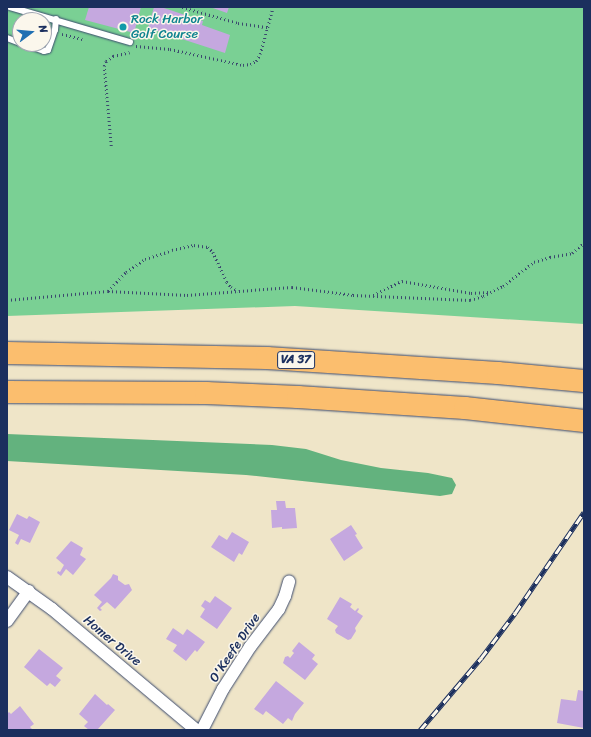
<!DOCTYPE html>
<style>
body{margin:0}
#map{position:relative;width:591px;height:737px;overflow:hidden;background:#efe5c8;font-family:Sriracha,sans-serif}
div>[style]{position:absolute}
.green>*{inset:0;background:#7ad094}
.forest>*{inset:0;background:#63b27e}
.building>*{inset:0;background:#c5a8df}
.path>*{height:2.5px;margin-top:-1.25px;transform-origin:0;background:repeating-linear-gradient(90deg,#3b4a6e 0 1px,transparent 0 4px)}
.roads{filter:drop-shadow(0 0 1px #3b4a6e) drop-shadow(0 0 1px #3b4a6e)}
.lane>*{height:6px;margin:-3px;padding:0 3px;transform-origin:3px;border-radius:3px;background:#fff}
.street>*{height:12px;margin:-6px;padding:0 6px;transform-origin:6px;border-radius:6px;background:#fff}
.highway>*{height:22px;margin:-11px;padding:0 11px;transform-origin:11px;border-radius:11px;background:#fbbe6e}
.rail>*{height:4.5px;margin-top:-2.25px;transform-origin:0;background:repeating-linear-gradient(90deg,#fbf7ec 0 9px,#1b2f5e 0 18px);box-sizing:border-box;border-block:1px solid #1b2f5e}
.dots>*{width:11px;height:11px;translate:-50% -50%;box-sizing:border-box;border:2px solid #fbf7ec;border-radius:50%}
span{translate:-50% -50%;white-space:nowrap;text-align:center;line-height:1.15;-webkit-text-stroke:3px #fbf7ec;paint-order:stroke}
.shield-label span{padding:1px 3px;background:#fbf7ec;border:1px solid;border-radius:3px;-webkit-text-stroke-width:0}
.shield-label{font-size:12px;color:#1b2f5e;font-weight:700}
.culture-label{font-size:13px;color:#0d838f}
.left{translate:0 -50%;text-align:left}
.street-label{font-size:13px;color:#1b2f5e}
.frame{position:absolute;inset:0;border:8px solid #1b2f5e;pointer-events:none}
.north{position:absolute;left:12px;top:12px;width:40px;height:40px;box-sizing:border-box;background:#fbf7ec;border:1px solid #a1a7b3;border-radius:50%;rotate:74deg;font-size:11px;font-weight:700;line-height:16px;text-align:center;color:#1b2f5e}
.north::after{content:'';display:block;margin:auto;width:14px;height:18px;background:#1f6fb2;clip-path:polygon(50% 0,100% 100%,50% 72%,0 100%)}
</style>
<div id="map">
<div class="green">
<div style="clip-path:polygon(evenodd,7px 7px,584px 7px,584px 324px,295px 306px,7px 316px,7px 7px,20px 20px,44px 20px,44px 44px,20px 44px,20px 20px)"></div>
</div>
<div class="forest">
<div style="clip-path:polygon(7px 434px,272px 445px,306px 449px,341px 460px,381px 468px,428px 473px,452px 478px,456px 485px,452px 494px,440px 496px,246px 475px,7px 461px)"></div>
</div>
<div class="building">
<div style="clip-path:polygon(89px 7px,141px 7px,134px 33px,85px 20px)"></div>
<div style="clip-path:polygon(154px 7px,161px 7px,203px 21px,202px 25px,230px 35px,225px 53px,148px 28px)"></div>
<div style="clip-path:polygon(210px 7px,229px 7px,227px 13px)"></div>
<div style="clip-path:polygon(276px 501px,285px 501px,286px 508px,295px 508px,297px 528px,282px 529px,282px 527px,272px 528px,271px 510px,277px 510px)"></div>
<div style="clip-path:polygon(17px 514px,27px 519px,29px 516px,40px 522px,30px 543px,21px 539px,18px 545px,15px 543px,19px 535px,9px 530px)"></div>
<div style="clip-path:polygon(351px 525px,357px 534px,355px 535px,363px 548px,344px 561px,330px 539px)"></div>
<div style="clip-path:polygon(232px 532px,249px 542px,242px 555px,239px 553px,234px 562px,211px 547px,219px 535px,227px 540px)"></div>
<div style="clip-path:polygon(71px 541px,83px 548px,80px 555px,86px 559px,73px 575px,66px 569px,61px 576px,57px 573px,58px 571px,60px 572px,64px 565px,56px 558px)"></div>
<div style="clip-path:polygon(113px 574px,118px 576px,118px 580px,125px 585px,129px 584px,132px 590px,115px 609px,107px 602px,100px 608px,102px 610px,100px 611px,97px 608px,102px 602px,94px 595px,111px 578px)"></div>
<div style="clip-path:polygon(215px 596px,232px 608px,217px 629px,200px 617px,205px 609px,201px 606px,205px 600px,210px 603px)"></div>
<div style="clip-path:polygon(340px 597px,352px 604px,350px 607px,355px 611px,358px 608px,359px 609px,357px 612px,363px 616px,355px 628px,356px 631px,351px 639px,348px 640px,336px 633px,335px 630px,338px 626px,327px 619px)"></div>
<div style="clip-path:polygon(173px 628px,183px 635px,187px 629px,205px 642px,197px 652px,195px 650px,186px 661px,173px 651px,177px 645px,166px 639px)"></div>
<div style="clip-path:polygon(299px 642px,315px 655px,312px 659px,318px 664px,305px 680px,283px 663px,285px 657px,288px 656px,290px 658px,294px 653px,292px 651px)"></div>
<div style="clip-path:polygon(39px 649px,63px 668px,56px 676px,61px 680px,55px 687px,50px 683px,47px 686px,24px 667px)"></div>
<div style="clip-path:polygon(276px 681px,304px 703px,295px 714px,292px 721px,288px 718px,283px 724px,266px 711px,263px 715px,254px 709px)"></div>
<div style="clip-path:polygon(578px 690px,584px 691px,584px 728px,557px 723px,561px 699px,576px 701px)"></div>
<div style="clip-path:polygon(95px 694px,107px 705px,108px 704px,115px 710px,98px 729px,89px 730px,84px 726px,88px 722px,79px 714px)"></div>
<div style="clip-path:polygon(20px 706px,34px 724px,30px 727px,33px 730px,7px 729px,7px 714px,9px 712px,11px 714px)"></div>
</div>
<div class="path">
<div style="left:182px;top:7px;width:58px;rotate:15.9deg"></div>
<div style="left:238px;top:23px;width:30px;rotate:8deg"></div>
<div style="left:62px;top:34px;width:21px;rotate:14deg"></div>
<div style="left:136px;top:46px;width:34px;rotate:5deg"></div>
<div style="left:170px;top:49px;width:75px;rotate:12.4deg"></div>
<div style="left:243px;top:65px;width:7px;rotate:-8deg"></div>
<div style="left:250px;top:64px;width:7px;rotate:-27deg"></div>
<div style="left:256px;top:61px;width:8px;rotate:-60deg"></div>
<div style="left:260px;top:54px;width:49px;rotate:-74.5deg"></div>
<div style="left:111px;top:146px;width:80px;rotate:-95deg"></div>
<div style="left:104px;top:66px;width:5px;rotate:-68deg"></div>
<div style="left:106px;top:61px;width:9px;rotate:-36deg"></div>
<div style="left:113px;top:56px;width:17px;rotate:-13deg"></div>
<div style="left:108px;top:291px;width:26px;rotate:-47deg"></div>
<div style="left:126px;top:272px;width:23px;rotate:-34deg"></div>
<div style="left:145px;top:259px;width:28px;rotate:-18deg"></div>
<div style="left:172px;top:250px;width:23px;rotate:-13deg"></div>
<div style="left:194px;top:245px;width:14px;rotate:8deg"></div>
<div style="left:208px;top:247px;width:7px;rotate:45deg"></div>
<div style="left:213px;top:252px;width:33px;rotate:65deg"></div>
<div style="left:227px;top:282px;width:6px;rotate:51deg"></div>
<div style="left:231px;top:287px;width:8px;rotate:30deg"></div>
<div style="left:373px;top:295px;width:32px;rotate:-26deg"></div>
<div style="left:402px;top:281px;width:70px;rotate:9.9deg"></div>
<div style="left:471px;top:293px;width:18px;rotate:-3deg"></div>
<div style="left:7px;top:300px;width:101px;rotate:-5.1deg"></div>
<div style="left:108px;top:291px;width:79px;rotate:2.9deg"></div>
<div style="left:187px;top:295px;width:105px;rotate:-4.4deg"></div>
<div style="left:292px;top:287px;width:62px;rotate:7.5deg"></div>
<div style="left:353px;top:295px;width:117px;rotate:2.4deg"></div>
<div style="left:470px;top:300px;width:14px;rotate:-17deg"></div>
<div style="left:483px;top:296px;width:22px;rotate:-27deg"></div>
<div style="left:503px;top:286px;width:39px;rotate:-38deg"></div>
<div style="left:534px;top:262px;width:17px;rotate:-17deg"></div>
<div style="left:550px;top:257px;width:22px;rotate:-10deg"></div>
<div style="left:572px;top:253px;width:16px;rotate:-40deg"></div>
</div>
<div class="roads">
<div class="lane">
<div style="left:10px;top:7px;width:125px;rotate:16.3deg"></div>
<div style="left:7px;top:38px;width:14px;rotate:21deg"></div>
<div style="left:24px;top:44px;width:21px;rotate:19deg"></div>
<div style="left:44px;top:51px;width:4px;rotate:-14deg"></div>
<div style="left:48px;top:50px;width:21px;rotate:-71deg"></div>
<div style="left:55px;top:30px;width:11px;rotate:-85deg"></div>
</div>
<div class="street">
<div style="left:7px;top:577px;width:55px;rotate:35.4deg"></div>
<div style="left:52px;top:609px;width:188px;rotate:40deg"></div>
<div style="left:7px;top:621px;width:37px;rotate:-54deg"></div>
<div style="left:202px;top:730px;width:46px;rotate:-62.9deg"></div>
<div style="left:223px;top:689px;width:50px;rotate:-57.3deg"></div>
<div style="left:250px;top:647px;width:48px;rotate:-52.7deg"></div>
<div style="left:279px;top:609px;width:14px;rotate:-65deg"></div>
<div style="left:285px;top:596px;width:15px;rotate:-74deg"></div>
</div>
<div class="highway">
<div style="left:7px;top:353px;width:260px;rotate:1.1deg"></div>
<div style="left:267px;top:358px;width:231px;rotate:3.7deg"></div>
<div style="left:498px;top:373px;width:86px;rotate:5.3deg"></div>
<div style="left:7px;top:392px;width:199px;rotate:0.3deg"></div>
<div style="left:206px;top:393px;width:92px;rotate:2.5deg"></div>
<div style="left:298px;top:397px;width:167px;rotate:3.8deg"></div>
<div style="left:465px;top:408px;width:120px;rotate:6.2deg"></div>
</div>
</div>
<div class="rail">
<div style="left:420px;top:730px;width:94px;rotate:-49.7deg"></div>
<div style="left:481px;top:658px;width:56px;rotate:-52.9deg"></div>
<div style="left:515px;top:613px;width:122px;rotate:-55.7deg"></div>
</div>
<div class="dots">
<div style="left:123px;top:27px;background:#0f9aa8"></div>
</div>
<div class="shield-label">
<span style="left:296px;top:360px">VA 37</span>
</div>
<div class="culture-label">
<span class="left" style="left:131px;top:27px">Rock Harbor<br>Golf Course</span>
</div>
<div class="street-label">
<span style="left:112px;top:641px;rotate:40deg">Homer Drive</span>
<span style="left:235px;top:648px;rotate:-56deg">O'Keefe Drive</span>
</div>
<div class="frame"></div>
<div class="north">N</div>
</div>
